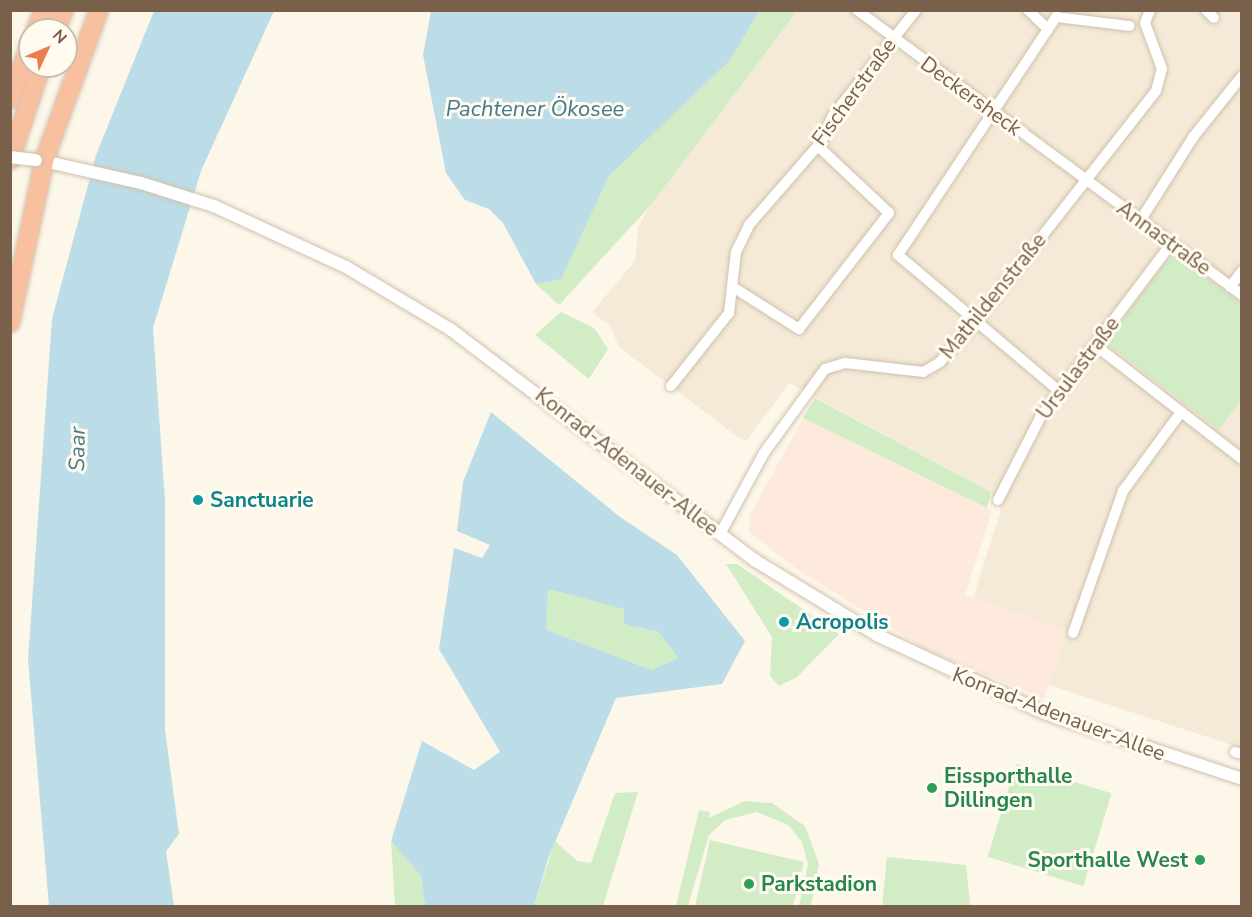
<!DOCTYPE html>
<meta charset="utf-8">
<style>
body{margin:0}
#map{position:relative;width:1252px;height:917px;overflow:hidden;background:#fdf7e9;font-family:"Nunito Sans",sans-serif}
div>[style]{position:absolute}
.residential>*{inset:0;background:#f5ead7}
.commercial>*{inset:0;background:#fdeadd}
.green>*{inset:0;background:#d2ecc6;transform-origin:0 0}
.water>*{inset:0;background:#bcdde8}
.roads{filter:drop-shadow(0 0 2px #d0c0ae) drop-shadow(0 0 2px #d0c0ae)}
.minor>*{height:10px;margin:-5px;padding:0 5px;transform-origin:5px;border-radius:5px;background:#fff}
.tertiary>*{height:12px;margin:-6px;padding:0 6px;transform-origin:6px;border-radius:6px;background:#fff}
.motorway>*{height:18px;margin:-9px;padding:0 9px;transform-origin:9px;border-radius:9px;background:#f8c09f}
.bridges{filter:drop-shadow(0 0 2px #d0c0ae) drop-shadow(0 0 2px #d0c0ae)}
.tertiary-bridge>*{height:12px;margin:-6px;padding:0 6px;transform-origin:6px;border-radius:6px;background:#fff}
.dots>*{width:16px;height:16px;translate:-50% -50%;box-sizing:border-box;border:3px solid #fffbf0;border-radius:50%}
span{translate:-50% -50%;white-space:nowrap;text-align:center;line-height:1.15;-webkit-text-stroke:6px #fffbf0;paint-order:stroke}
.street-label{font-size:21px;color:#79604b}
.culture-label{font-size:21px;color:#0d838f;font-weight:700}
.left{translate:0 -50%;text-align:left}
.leisure-label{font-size:21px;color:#27864d;font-weight:700}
.right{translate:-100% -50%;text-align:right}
.water-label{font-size:22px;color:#447a8d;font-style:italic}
.frame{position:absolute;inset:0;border:12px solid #79604b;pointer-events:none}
.north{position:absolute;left:18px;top:18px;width:60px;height:60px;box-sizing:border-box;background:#fffbf0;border:2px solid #c9bdae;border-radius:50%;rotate:46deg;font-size:16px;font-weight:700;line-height:24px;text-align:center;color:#79604b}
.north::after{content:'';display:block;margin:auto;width:21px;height:27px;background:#ea7f4c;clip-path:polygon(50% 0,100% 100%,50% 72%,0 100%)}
</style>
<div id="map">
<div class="residential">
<div style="clip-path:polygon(797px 11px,1241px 11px,1241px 748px,1049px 685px,1067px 631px,973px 598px,1001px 510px,991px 492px,789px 383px,746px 441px,739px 438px,619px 347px,610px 326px,592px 312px,635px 261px,638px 228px,650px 206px)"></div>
</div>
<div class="commercial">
<div style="clip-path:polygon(803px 418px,992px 511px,965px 595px,1067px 631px,1044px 699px,925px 649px,798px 570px,749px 532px,750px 515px)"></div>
</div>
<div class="green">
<div style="clip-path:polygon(759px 11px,797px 11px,650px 206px,559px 305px,536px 284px,561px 278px,609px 176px,729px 60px)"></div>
<div style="clip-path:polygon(1173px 254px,1241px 303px,1241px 400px,1219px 430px,1105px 342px)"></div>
<div style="clip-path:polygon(561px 312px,594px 328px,608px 349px,589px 379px,535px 335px)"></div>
<div style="clip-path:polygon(815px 398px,991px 492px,987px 508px,803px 418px)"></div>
<div style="clip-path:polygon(726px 564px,737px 564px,839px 634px,797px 677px,779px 686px,770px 676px,772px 637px)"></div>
<div style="clip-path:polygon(548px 589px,625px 609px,624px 624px,658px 632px,680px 658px,652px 670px,545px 630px)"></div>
<div style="left:1016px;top:764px;width:100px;height:97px;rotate:17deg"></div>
<div style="clip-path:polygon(638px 792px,603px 906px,534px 906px,555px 841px,577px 861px,591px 863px,615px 793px)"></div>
<div style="clip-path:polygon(745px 801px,772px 803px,805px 826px,819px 864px,811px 906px,799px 906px,808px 864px,802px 842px,788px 825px,757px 812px,725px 820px,709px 835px,688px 906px,676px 906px,699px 810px,710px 812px,709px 818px)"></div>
<div style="clip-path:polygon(710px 840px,804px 862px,793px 906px,695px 906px)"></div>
<div style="clip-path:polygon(391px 841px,421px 876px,425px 906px,395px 906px)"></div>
<div style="clip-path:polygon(887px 857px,966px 865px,970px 906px,882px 906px)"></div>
</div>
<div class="water">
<div style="clip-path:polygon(154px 11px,274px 11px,201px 171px,153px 328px,165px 501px,165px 730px,179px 834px,166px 851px,174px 906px,49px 906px,28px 660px,52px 319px,96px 155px)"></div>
<div style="clip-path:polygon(431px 11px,431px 10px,759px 11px,730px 60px,609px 176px,561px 279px,536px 284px,503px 223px,489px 209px,465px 200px,446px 173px,423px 55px)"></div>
<div style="clip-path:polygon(evenodd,491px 412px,620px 517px,677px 555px,745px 641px,722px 684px,616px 698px,548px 859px,534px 906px,425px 906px,421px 876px,391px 841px,422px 741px,474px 770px,500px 752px,439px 649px,454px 548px,482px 558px,490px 545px,457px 531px,463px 482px,491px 412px,548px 589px,624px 609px,624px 624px,658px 632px,679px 658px,652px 670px,546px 630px,548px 589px)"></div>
</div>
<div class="roads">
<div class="minor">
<div style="left:857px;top:10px;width:479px;rotate:36.5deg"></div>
<div style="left:1028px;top:10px;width:28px;rotate:44deg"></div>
<div style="left:1206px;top:10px;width:11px;rotate:45deg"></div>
<div style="left:1140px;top:221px;width:101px;rotate:-57.6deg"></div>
<div style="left:1194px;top:136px;width:77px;rotate:-51.3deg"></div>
<div style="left:1230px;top:287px;width:20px;rotate:-53deg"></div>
<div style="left:736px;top:289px;width:75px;rotate:32.4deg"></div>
<div style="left:799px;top:329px;width:147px;rotate:-52.2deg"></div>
<div style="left:889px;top:213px;width:98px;rotate:-136.7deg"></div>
<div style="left:1095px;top:345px;width:186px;rotate:37.8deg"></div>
<div style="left:671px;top:386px;width:93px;rotate:-51.5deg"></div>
<div style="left:729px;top:313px;width:61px;rotate:-83.5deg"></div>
<div style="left:736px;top:252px;width:30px;rotate:-64deg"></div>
<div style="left:749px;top:225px;width:111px;rotate:-49deg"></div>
<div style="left:822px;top:141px;width:26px;rotate:-67deg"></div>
<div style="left:832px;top:117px;width:136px;rotate:-51.9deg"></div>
<div style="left:1059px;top:391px;width:211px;rotate:-139.8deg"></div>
<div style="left:898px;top:255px;width:286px;rotate:-56.4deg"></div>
<div style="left:1056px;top:17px;width:74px;rotate:7deg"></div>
<div style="left:998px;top:500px;width:94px;rotate:-62.9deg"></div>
<div style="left:1041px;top:416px;width:216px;rotate:-52.9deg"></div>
<div style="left:720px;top:534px;width:92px;rotate:-61.5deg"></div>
<div style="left:764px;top:453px;width:104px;rotate:-54deg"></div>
<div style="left:825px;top:369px;width:21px;rotate:-17deg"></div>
<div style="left:845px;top:363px;width:79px;rotate:6.6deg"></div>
<div style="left:923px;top:372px;width:20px;rotate:-30deg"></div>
<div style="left:940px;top:362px;width:52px;rotate:-48.9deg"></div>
<div style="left:974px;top:323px;width:295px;rotate:-51.9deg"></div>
<div style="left:1156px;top:91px;width:23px;rotate:-75deg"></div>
<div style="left:1162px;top:69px;width:49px;rotate:-110.3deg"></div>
<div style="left:1145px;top:23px;width:14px;rotate:-69deg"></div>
<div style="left:1073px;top:633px;width:151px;rotate:-70.6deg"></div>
<div style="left:1123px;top:491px;width:98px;rotate:-53.7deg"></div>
<div style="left:1235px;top:752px;width:7px;rotate:16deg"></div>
</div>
<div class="tertiary">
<div style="left:39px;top:160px;width:105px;rotate:12.7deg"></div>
<div style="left:141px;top:183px;width:77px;rotate:17.5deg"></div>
<div style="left:214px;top:206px;width:145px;rotate:24.8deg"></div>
<div style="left:346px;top:267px;width:121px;rotate:30.8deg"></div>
<div style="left:450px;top:329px;width:384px;rotate:37.2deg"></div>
<div style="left:756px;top:561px;width:142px;rotate:31.4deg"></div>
<div style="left:877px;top:635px;width:184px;rotate:25deg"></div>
<div style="left:1044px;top:713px;width:209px;rotate:18.4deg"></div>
</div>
<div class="motorway">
<div style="left:36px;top:30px;width:22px;rotate:-68deg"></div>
<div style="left:55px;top:30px;width:22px;rotate:-66deg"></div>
<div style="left:10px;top:99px;width:58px;rotate:-69.7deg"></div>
<div style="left:10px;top:160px;width:99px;rotate:-71.7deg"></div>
<div style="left:10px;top:323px;width:166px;rotate:-78.1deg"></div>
<div style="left:44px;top:161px;width:161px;rotate:-70deg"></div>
</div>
</div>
<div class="bridges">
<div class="tertiary-bridge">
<div style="left:10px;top:157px;width:26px;rotate:7deg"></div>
</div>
</div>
<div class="dots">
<div style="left:198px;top:500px;background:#0f9aa8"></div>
<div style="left:784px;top:622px;background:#0f9aa8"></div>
<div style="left:932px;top:788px;background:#2e9e5b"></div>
<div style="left:1200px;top:860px;background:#2e9e5b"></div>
<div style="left:749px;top:884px;background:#2e9e5b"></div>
</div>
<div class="street-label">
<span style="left:854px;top:92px;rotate:-54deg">Fischerstraße</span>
<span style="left:971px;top:96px;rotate:36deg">Deckersheck</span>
<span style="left:1164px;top:238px;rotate:36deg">Annastraße</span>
<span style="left:993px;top:296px;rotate:-51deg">Mathildenstraße</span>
<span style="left:1078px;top:368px;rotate:-53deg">Ursulastraße</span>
<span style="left:627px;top:462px;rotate:38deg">Konrad-Adenauer-Allee</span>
<span style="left:1059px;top:714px;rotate:21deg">Konrad-Adenauer-Allee</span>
</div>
<div class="culture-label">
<span class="left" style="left:210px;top:500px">Sanctuarie</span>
<span class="left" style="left:796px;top:622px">Acropolis</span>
</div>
<div class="leisure-label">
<span class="left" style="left:944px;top:788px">Eissporthalle<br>Dillingen</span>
<span class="right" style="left:1188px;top:860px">Sporthalle West</span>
<span class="left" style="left:761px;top:884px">Parkstadion</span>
</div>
<div class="water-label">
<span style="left:535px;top:110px">Pachtener Ökosee</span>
<span style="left:78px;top:449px;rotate:-89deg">Saar</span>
</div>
<div class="frame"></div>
<div class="north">N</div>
</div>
